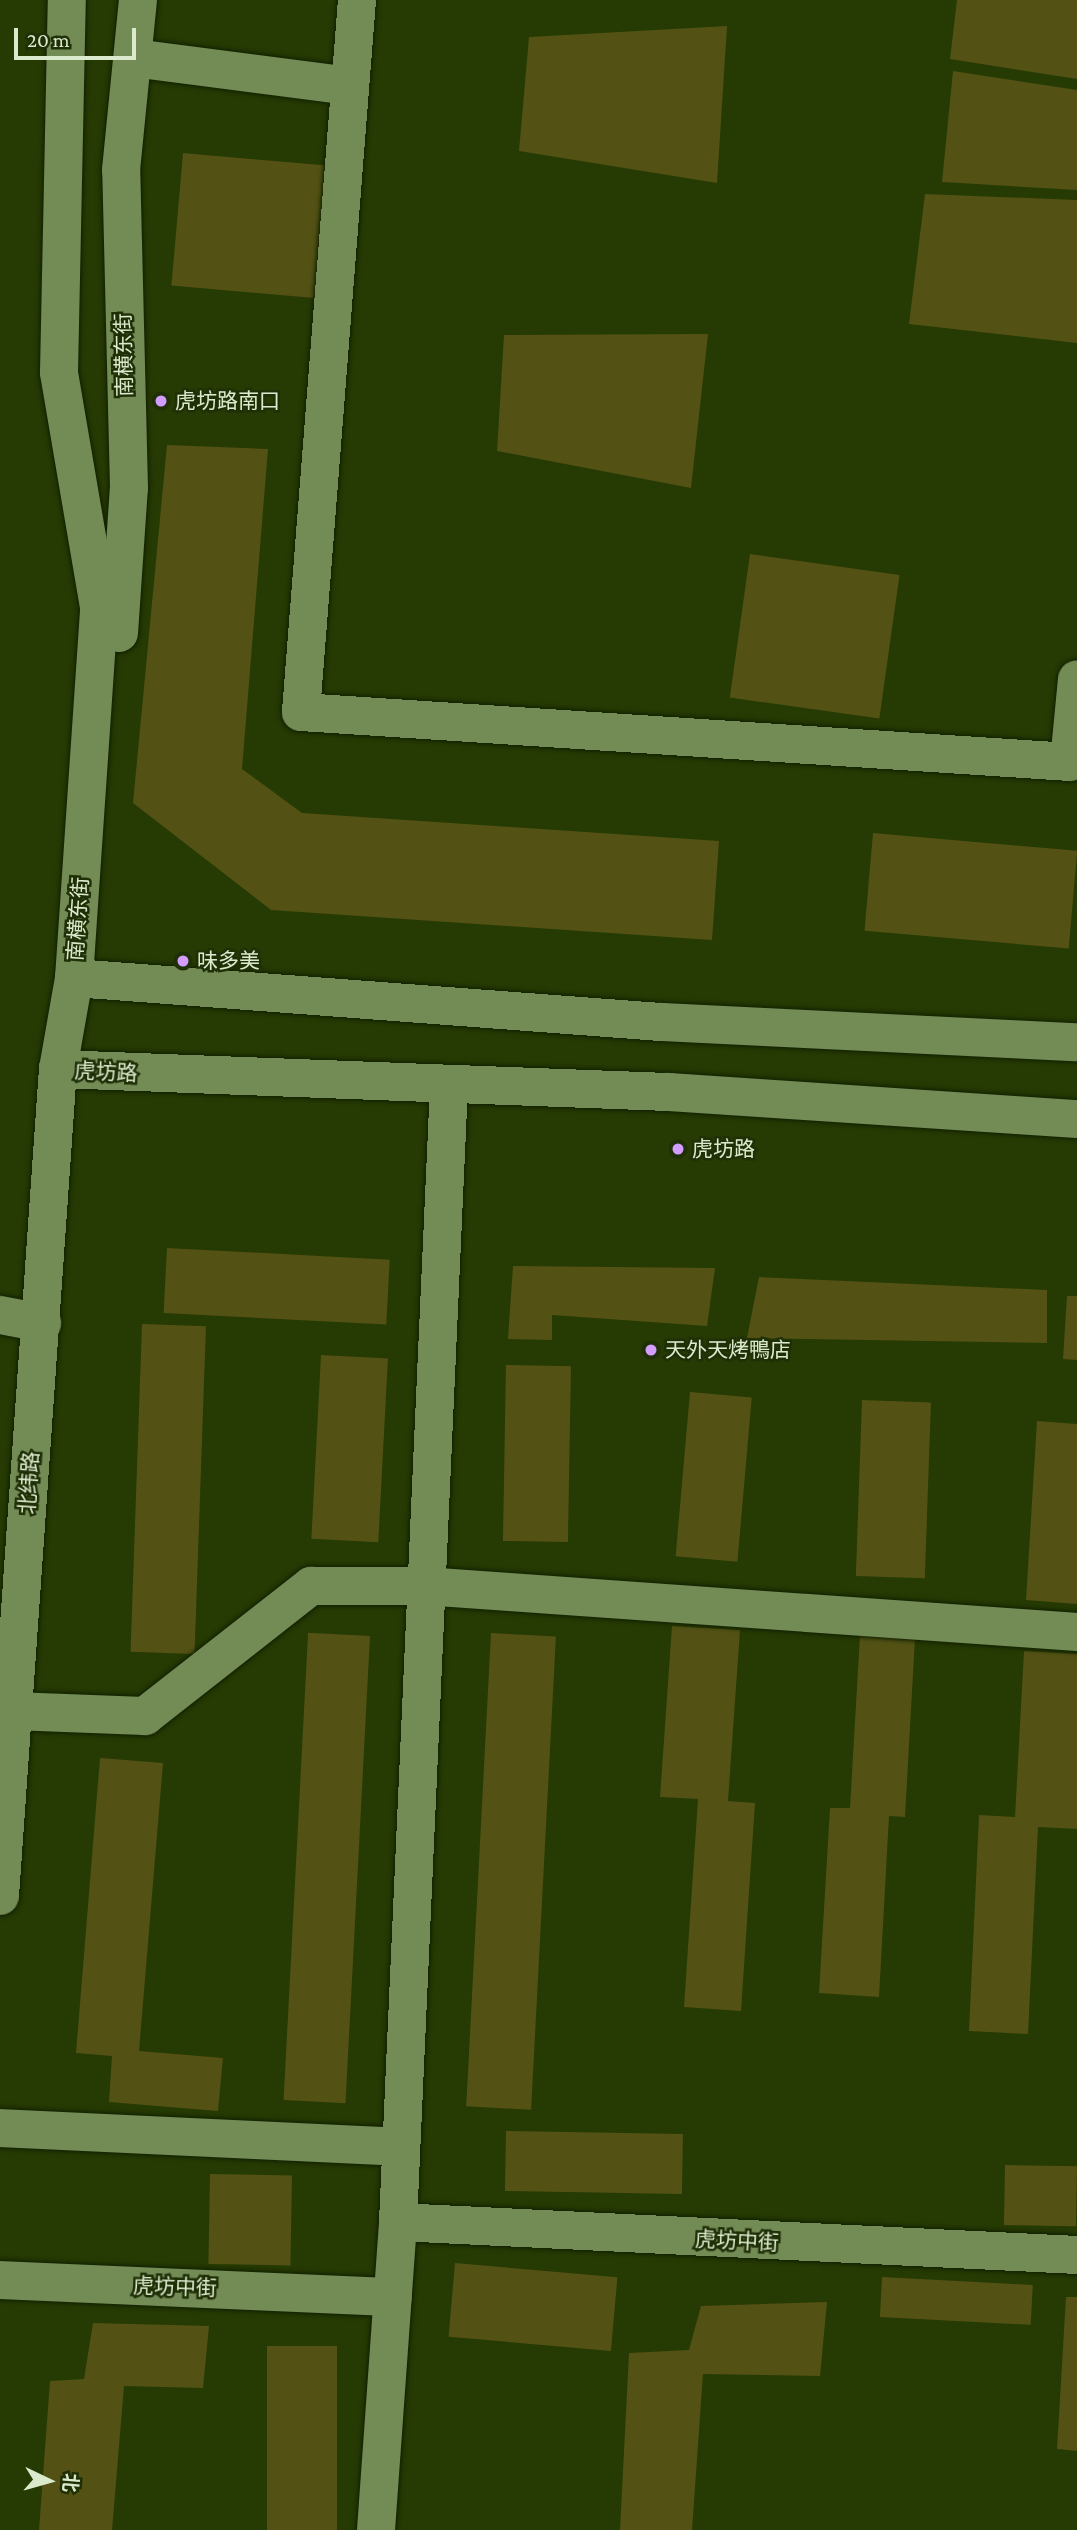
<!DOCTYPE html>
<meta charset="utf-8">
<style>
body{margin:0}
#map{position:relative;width:1077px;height:2530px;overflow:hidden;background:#263a03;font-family:"Crimson Pro","Noto Sans SC",serif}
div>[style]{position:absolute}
.building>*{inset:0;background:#535214;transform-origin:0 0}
.roads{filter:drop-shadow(0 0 2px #112000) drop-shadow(0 0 2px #112000)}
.street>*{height:38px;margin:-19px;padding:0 19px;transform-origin:19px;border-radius:19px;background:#738c56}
.secondary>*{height:38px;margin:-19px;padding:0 19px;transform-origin:19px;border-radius:19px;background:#738c56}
.dots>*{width:19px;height:19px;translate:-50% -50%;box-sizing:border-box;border:4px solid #1f2f06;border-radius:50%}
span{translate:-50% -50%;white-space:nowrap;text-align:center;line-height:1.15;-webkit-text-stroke:5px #1f2f06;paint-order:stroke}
.street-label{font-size:21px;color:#dbe9cc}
.poi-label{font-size:21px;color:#dbe9cc}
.left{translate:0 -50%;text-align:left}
.north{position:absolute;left:14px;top:2446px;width:70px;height:70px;-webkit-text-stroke:5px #1f2f06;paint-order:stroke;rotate:95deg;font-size:19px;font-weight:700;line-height:28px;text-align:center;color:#dbe9cc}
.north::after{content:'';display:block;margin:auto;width:24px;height:32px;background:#dbe9cc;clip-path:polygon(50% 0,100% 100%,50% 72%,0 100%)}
.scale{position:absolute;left:14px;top:28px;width:122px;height:32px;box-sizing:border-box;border:4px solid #dbe9cc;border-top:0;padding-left:9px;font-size:21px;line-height:24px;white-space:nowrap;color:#dbe9cc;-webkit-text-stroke:5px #1f2f06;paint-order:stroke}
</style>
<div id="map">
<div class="building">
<div style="clip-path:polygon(957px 0,1077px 0,1077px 79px,950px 59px)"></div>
<div style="clip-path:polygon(727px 26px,717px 183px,519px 151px,529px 37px)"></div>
<div style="clip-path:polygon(953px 71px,1077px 90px,1077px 190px,942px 182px)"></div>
<div style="left:183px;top:153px;width:144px;height:133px;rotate:5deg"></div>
<div style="clip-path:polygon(925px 194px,1077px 200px,1077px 343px,909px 324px)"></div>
<div style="clip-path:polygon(708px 334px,691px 488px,497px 451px,504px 335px)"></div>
<div style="clip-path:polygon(167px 445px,268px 449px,242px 769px,302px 813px,719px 841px,712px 940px,271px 910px,133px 803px)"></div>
<div style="left:750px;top:554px;width:151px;height:145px;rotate:8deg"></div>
<div style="left:873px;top:833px;width:205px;height:98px;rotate:5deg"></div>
<div style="left:167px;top:1248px;width:223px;height:65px;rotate:3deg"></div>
<div style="clip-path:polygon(513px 1266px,715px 1268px,707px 1326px,552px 1315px,552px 1340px,508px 1339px)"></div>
<div style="clip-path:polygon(759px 1277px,1047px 1290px,1047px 1343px,747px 1338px)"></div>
<div style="clip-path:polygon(1067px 1296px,1077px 1296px,1077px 1360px,1063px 1359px)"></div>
<div style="left:142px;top:1324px;width:64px;height:328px;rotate:2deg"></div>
<div style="left:321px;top:1355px;width:67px;height:184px;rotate:3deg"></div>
<div style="left:506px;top:1365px;width:65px;height:176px;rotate:1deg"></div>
<div style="left:690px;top:1392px;width:62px;height:165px;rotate:5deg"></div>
<div style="left:862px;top:1400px;width:69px;height:176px;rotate:2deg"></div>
<div style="clip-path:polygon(1037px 1421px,1077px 1424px,1077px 1604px,1026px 1600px)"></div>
<div style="clip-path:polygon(672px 1626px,740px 1630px,728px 1801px,755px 1803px,741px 2011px,684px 2007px,698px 1799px,660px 1797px)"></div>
<div style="left:491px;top:1633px;width:65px;height:474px;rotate:3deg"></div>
<div style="clip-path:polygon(860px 1635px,915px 1638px,905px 1817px,889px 1816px,879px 1997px,819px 1993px,830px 1808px,850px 1808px)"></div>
<div style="left:370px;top:1636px;width:468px;height:62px;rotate:93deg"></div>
<div style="clip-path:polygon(1024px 1651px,1077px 1654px,1077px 1829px,1038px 1827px,1028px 2034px,969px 2031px,979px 1815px,1015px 1817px)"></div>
<div style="clip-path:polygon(100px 1758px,163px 1763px,139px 2051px,223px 2058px,218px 2111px,109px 2102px,112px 2056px,76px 2053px)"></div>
<div style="left:506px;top:2131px;width:177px;height:60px;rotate:1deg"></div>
<div style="left:1005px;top:2165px;width:72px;height:60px;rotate:1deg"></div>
<div style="left:210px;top:2174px;width:82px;height:90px;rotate:1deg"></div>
<div style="left:455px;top:2263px;width:163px;height:74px;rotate:5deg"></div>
<div style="left:882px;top:2277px;width:151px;height:40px;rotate:3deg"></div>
<div style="clip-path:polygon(1066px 2297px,1077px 2297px,1077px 2451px,1057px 2449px)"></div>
<div style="clip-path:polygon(827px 2302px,820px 2376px,703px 2374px,692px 2530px,620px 2530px,629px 2353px,689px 2350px,701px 2306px)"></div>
<div style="clip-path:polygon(93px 2323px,209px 2326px,203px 2388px,124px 2386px,112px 2530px,39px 2530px,50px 2381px,84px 2379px)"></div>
<div style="left:267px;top:2346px;width:70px;height:184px"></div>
</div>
<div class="roads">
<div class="street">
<div style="left:357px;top:0;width:714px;rotate:94.5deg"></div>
<div style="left:301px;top:712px;width:770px;rotate:3.72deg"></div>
<div style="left:1069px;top:762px;width:83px;rotate:-84.5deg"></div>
<div style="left:134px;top:58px;width:217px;rotate:7.4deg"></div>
<div style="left:0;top:1315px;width:43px;rotate:10.8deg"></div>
<div style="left:12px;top:1711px;width:133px;rotate:2.2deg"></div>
<div style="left:145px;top:1716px;width:211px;rotate:-38.1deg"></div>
<div style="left:311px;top:1586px;width:113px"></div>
<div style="left:424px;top:1586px;width:655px;rotate:4.03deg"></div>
<div style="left:0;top:2128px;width:401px;rotate:2.7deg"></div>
<div style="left:398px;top:2222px;width:680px;rotate:2.78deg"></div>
<div style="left:0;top:2280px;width:393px;rotate:2.5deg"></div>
<div style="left:376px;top:2530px;width:309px;rotate:-85.9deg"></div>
<div style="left:398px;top:2222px;width:1136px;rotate:-87.43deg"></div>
</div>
<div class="secondary">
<div style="left:119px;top:633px;width:145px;rotate:-86.1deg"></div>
<div style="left:129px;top:488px;width:318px;rotate:-91.4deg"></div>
<div style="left:121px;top:170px;width:171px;rotate:-84.3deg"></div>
<div style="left:74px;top:978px;width:589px;rotate:4.29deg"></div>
<div style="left:661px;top:1022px;width:416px;rotate:2.8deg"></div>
<div style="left:58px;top:1069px;width:611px;rotate:2.16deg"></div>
<div style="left:669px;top:1092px;width:409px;rotate:3.8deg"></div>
<div style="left:0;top:1896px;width:829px;rotate:-85.99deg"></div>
<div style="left:58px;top:1069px;width:92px;rotate:-80deg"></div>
<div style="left:74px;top:978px;width:372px;rotate:-86.1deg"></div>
<div style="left:99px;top:607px;width:238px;rotate:-99.7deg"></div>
<div style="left:59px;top:372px;width:372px;rotate:-88.8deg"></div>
</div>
</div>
<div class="dots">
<div style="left:161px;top:401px;background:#d29dfd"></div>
<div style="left:183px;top:961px;background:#d29dfd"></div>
<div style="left:678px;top:1149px;background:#d29dfd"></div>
<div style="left:651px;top:1350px;background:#d29dfd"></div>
</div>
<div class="street-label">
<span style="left:124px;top:355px;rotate:-91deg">南横东街</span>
<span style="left:78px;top:919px;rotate:-86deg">南横东街</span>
<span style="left:106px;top:1072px;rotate:3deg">虎坊路</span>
<span style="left:29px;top:1483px;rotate:-86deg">北纬路</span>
<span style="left:737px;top:2241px;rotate:3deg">虎坊中街</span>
<span style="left:175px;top:2287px;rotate:2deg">虎坊中街</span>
</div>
<div class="poi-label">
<span class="left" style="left:175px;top:401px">虎坊路南口</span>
<span class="left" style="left:197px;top:961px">味多美</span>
<span class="left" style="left:692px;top:1149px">虎坊路</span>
<span class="left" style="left:665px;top:1350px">天外天烤鴨店</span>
</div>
<div class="north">北</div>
<div class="scale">20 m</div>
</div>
